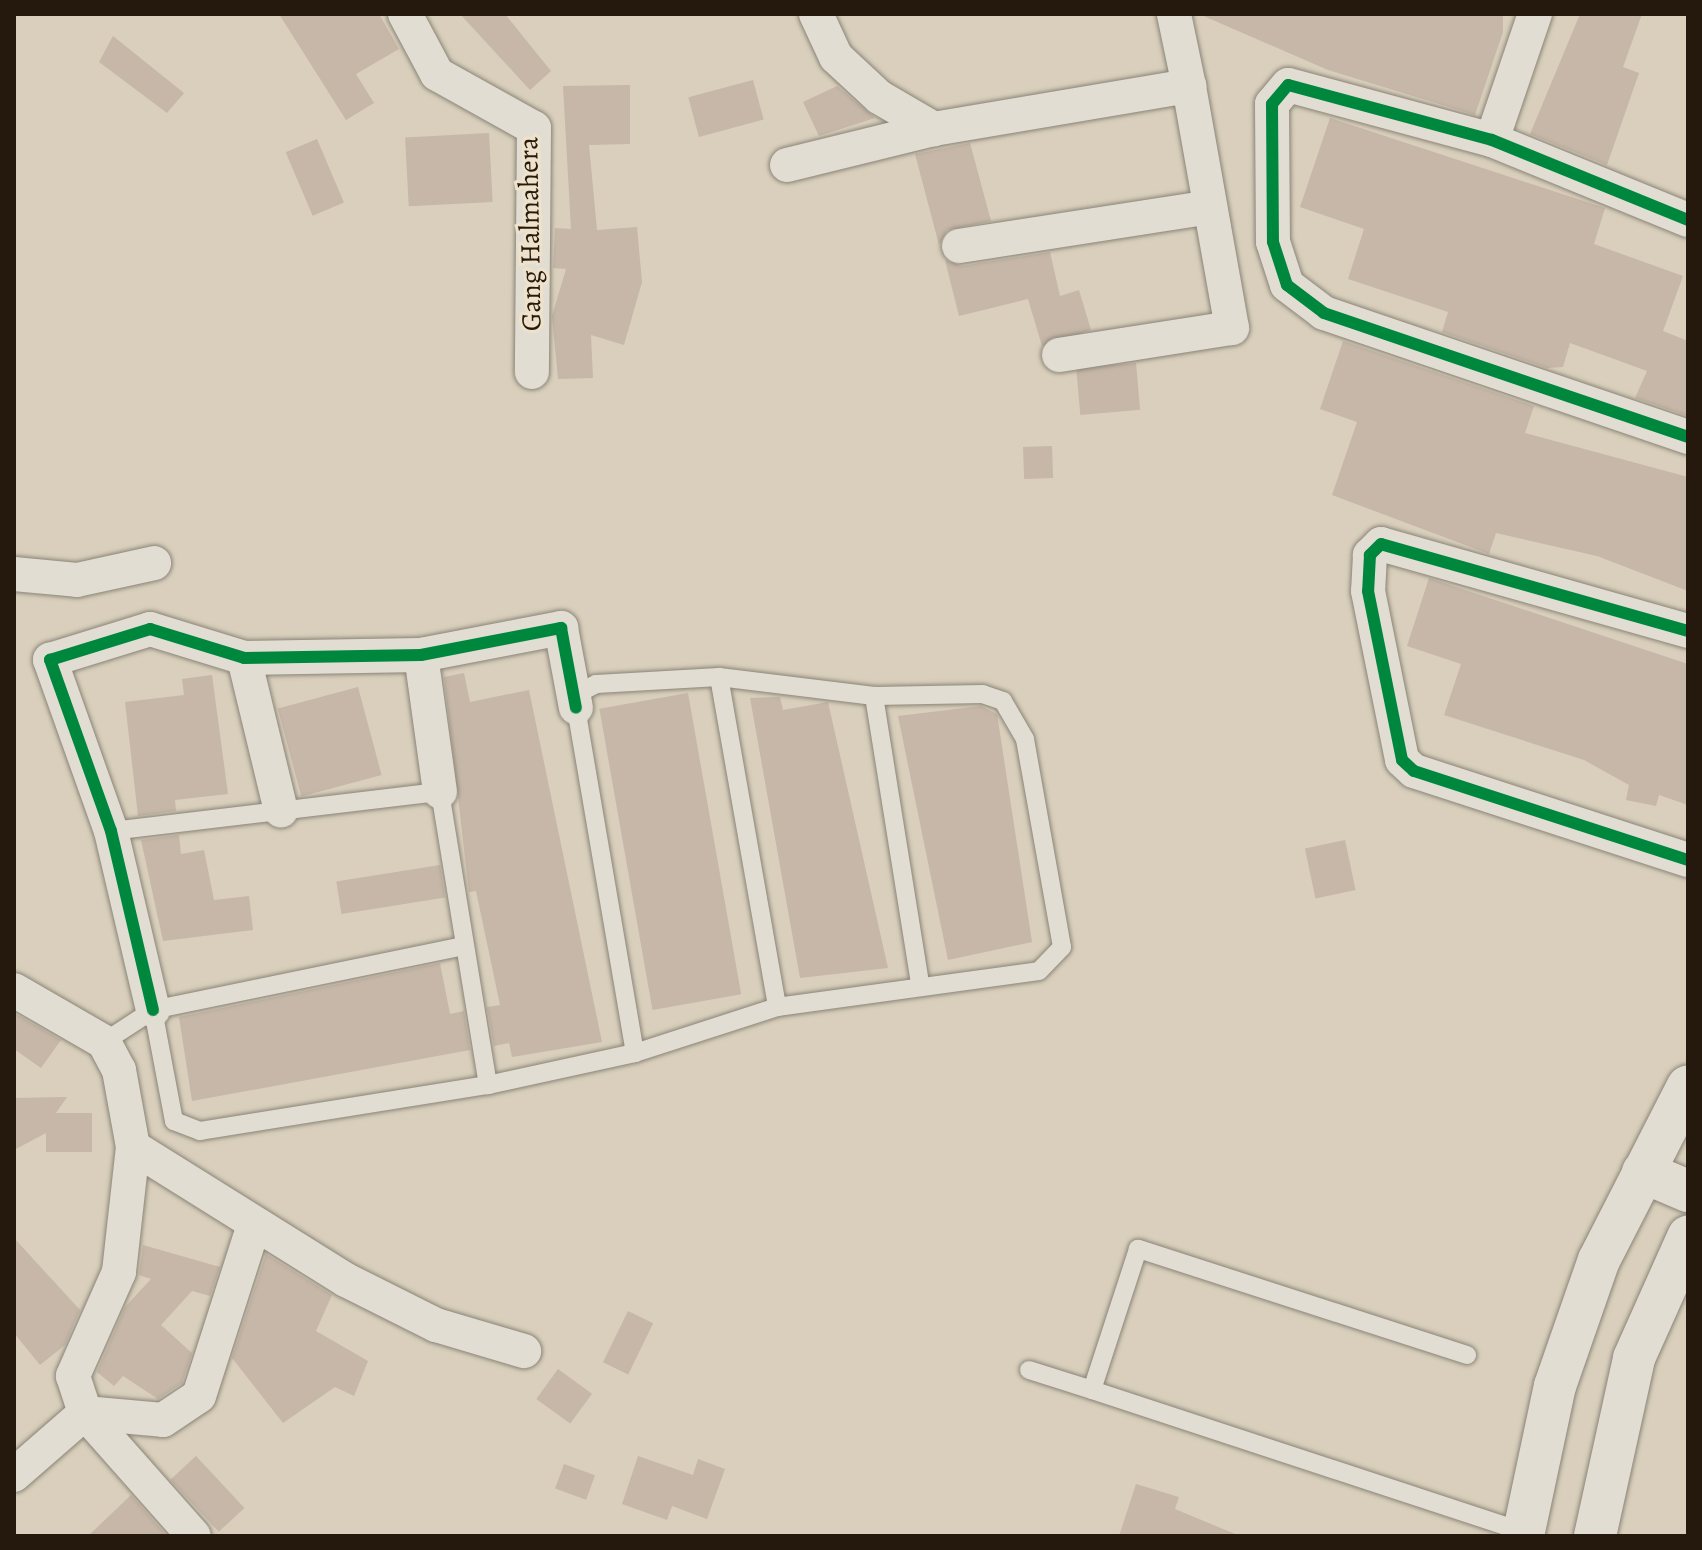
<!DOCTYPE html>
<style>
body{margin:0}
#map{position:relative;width:1702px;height:1550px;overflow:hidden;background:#d9cfbc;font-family:Alegreya,serif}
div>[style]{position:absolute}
.building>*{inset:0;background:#c6b7a8;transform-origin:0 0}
.roads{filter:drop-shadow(0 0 2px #8a8477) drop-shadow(0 0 2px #8a8477)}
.service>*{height:18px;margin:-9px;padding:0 9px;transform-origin:9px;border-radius:9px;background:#e2ddd3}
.minor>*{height:34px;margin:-17px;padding:0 17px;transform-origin:17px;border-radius:17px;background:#e2ddd3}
.tertiary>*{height:42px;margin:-21px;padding:0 21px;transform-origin:21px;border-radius:21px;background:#e2ddd3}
.cycleway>*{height:12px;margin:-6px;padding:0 6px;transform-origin:6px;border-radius:6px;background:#00873e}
span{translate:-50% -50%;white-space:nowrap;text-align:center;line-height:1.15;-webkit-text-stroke:6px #efe2cb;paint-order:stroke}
.street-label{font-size:28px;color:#24190c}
.frame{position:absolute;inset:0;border:16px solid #24190c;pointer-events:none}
</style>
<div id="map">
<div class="building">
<div style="clip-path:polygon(279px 14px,379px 14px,399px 49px,356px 74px,374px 103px,346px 120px)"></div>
<div style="clip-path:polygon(460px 14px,505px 14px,551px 71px,530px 90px)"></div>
<div style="clip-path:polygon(1199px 14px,1503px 14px,1503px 32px,1475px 115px,1328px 70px)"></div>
<div style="clip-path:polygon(1580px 14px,1642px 14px,1623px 67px,1639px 73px,1607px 165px,1530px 134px)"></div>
<div style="clip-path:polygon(113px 36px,184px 93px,167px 113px,99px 62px)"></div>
<div style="left:753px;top:80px;width:41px;height:67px;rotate:75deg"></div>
<div style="clip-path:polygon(630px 85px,630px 144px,589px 145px,597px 230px,637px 227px,642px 282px,624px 345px,591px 335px,593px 378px,558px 379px,552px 316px,566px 269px,553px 268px,555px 228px,571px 229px,563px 86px)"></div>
<div style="clip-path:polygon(837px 86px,875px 118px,819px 136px,803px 102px)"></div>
<div style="clip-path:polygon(1330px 118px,1605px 208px,1594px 244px,1683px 276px,1663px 331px,1688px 341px,1688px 416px,1635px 398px,1647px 371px,1570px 343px,1563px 367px,1547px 368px,1442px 332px,1448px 312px,1348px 279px,1364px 229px,1300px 207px)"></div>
<div style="left:489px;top:133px;width:69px;height:84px;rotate:87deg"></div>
<div style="left:317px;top:139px;width:69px;height:34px;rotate:67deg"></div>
<div style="clip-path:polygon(970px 143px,991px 221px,947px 230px,939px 245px,915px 154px)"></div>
<div style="clip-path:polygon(1050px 252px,1060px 296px,1079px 290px,1091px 330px,1042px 346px,1028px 299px,959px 316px,945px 260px,962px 266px)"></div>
<div style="clip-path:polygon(1343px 341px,1534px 406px,1525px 433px,1688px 477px,1688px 591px,1597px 556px,1496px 533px,1489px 554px,1332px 495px,1357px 422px,1320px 409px)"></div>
<div style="left:1136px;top:363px;width:47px;height:60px;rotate:85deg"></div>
<div style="left:1052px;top:446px;width:32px;height:29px;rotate:88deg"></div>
<div style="clip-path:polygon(1429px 578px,1688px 664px,1688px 805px,1659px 795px,1656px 806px,1626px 800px,1629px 785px,1584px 760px,1444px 715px,1461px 664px,1407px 646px)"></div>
<div style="clip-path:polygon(464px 673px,470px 702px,529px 690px,602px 1042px,512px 1057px,509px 1043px,494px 1046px,487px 1007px,500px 1005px,476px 891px,469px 892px,444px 677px)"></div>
<div style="clip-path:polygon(212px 675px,228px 794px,175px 800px,176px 811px,138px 816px,125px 702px,184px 695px,182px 679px)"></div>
<div style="left:358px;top:687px;width:91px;height:83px;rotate:75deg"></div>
<div style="left:688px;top:693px;width:306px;height:90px;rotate:80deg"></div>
<div style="clip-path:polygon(780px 697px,783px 710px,828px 702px,888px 968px,800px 978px,750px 698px)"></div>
<div style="clip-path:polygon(981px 706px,997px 714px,1032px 942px,948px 960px,898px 716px)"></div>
<div style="clip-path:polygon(179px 835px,181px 854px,204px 850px,214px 900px,249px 896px,253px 930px,163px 941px,141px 840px)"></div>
<div style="left:1345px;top:840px;width:51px;height:41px;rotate:78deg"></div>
<div style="left:440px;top:865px;width:33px;height:105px;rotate:81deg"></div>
<div style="clip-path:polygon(440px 963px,450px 1014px,464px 1011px,470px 1050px,192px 1101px,179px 1017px)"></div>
<div style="clip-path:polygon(14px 1013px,61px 1040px,41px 1068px,14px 1049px)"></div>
<div style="clip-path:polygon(67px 1097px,56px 1113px,92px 1113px,92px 1152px,46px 1152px,46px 1133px,14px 1150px,14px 1098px)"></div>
<div style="clip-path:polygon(14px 1238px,80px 1310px,65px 1345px,40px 1365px,14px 1333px)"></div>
<div style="clip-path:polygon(143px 1245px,220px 1267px,210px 1296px,192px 1291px,161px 1325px,192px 1353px,182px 1383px,158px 1399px,123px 1376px,114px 1386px,97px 1372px,125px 1307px,151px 1279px,139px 1275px)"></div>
<div style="clip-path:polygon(266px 1254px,332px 1295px,316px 1331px,368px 1361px,354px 1396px,335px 1387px,283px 1423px,232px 1358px)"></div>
<div style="left:628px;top:1311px;width:28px;height:57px;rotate:26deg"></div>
<div style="left:558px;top:1369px;width:42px;height:37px;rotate:36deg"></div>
<div style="left:196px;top:1456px;width:71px;height:35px;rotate:47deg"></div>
<div style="clip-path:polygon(638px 1456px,693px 1475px,698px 1459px,725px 1469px,707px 1519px,672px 1506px,667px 1520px,622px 1504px)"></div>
<div style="left:564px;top:1464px;width:33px;height:26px;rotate:20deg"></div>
<div style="clip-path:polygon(1136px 1484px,1179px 1497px,1175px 1509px,1240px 1536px,1119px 1536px)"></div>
<div style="clip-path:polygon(131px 1495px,167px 1536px,88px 1536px,109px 1516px)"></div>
</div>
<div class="roads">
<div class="service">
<div style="left:719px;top:677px;width:335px;rotate:80deg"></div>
<div style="left:874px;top:696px;width:290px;rotate:80.9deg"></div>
<div style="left:111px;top:831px;width:331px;rotate:-6.8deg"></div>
<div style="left:440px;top:792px;width:297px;rotate:80.7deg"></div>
<div style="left:464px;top:946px;width:318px;rotate:168.4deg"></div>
<div style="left:153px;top:1010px;width:113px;rotate:79.3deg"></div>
<div style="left:174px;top:1121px;width:28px;rotate:21deg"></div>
<div style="left:200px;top:1131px;width:292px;rotate:-9.1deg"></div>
<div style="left:488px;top:1085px;width:150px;rotate:-12.3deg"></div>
<div style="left:635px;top:1053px;width:149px;rotate:-17.9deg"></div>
<div style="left:777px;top:1007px;width:264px;rotate:-7.8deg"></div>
<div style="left:1039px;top:971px;width:33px;rotate:-46deg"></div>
<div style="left:1062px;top:947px;width:211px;rotate:-100.1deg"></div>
<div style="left:1025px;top:739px;width:44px;rotate:-120.1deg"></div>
<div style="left:1003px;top:701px;width:21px;rotate:-161deg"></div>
<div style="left:983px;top:694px;width:109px;rotate:178.9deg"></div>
<div style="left:874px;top:696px;width:156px;rotate:-173deg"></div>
<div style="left:719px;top:677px;width:123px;rotate:176.7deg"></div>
<div style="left:596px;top:684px;width:17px;rotate:152deg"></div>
<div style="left:581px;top:692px;width:17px;rotate:107deg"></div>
<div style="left:576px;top:708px;width:350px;rotate:80.3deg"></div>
<div style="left:104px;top:1042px;width:59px;rotate:-33.1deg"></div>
<div style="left:1467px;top:1355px;width:346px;rotate:-162.1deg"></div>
<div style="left:1138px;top:1249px;width:148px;rotate:108.1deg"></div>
<div style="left:1092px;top:1390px;width:453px;rotate:18.2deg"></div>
<div style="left:1029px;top:1370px;width:66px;rotate:17.6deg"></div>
</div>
<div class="minor">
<div style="left:405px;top:14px;width:68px;rotate:61.9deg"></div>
<div style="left:437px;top:74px;width:111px;rotate:29.1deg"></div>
<div style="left:534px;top:128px;width:244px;rotate:90.5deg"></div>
<div style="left:816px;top:14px;width:47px;rotate:65.1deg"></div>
<div style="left:836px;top:57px;width:59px;rotate:42.9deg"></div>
<div style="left:879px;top:97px;width:64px;rotate:30.2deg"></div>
<div style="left:1492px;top:140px;width:133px;rotate:-71.2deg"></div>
<div style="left:787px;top:165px;width:151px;rotate:-13.8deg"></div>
<div style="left:934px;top:129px;width:259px;rotate:-9.6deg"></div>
<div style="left:1189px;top:86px;width:74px;rotate:-101.8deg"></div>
<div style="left:1688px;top:220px;width:212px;rotate:-157.8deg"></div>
<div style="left:1492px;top:140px;width:211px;rotate:-164.9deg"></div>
<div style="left:1288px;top:85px;width:25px;rotate:130deg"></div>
<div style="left:1272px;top:104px;width:138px;rotate:89.6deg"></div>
<div style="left:1273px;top:242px;width:45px;rotate:72deg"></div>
<div style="left:1287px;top:285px;width:46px;rotate:37.1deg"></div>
<div style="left:1324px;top:313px;width:385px;rotate:18.8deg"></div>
<div style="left:959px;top:246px;width:254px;rotate:-8.8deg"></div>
<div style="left:1059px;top:355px;width:175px;rotate:-8.9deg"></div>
<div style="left:1232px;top:328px;width:246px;rotate:-100.1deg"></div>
<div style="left:14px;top:574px;width:63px;rotate:5.4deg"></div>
<div style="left:77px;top:580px;width:79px;rotate:-12.4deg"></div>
<div style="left:1688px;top:631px;width:319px;rotate:-164.2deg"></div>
<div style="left:1381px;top:544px;width:16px;rotate:135deg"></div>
<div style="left:1370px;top:555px;width:36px;rotate:93deg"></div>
<div style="left:1368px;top:591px;width:172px;rotate:78.6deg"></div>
<div style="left:1402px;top:760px;width:16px;rotate:43deg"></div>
<div style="left:1414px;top:771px;width:288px;rotate:18deg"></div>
<div style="left:421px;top:655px;width:138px;rotate:82.1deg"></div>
<div style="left:244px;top:658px;width:157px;rotate:76.4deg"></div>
<div style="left:14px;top:990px;width:104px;rotate:30deg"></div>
<div style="left:104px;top:1042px;width:32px;rotate:62deg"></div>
<div style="left:119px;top:1070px;width:78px;rotate:79.7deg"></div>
<div style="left:133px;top:1147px;width:126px;rotate:96.4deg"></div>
<div style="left:119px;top:1272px;width:114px;rotate:113.9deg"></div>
<div style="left:73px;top:1376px;width:39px;rotate:72deg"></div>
<div style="left:85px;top:1413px;width:94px;rotate:138.9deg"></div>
<div style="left:153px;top:1010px;width:184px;rotate:-103.2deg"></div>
<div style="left:111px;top:831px;width:182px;rotate:-109.6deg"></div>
<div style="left:50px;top:660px;width:105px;rotate:-17.2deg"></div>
<div style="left:150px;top:629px;width:98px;rotate:17.1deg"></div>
<div style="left:244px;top:658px;width:177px;rotate:-1deg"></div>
<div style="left:421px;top:655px;width:143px;rotate:-10.9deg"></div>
<div style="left:561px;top:628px;width:81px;rotate:79.4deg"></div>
<div style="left:133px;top:1147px;width:251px;rotate:32deg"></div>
<div style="left:346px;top:1280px;width:101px;rotate:26.6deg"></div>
<div style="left:436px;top:1325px;width:92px;rotate:16.5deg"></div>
<div style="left:85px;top:1413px;width:78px;rotate:5.1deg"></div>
<div style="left:163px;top:1420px;width:43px;rotate:-33.7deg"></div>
<div style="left:199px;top:1396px;width:180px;rotate:-72.2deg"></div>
<div style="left:85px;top:1413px;width:164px;rotate:48.5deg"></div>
</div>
<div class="tertiary">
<div style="left:1643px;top:1172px;width:49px;rotate:22.9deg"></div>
<div style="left:1523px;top:1536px;width:153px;rotate:-78deg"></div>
<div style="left:1555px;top:1386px;width:133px;rotate:-70.8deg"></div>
<div style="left:1599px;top:1260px;width:195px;rotate:-62.9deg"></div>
<div style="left:1595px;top:1536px;width:182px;rotate:-77.6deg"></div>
<div style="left:1634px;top:1358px;width:133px;rotate:-65.9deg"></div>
</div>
</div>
<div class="cycleway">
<div style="left:1688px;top:220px;width:212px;rotate:-157.8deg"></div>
<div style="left:1492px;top:140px;width:211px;rotate:-164.9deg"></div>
<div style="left:1288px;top:85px;width:25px;rotate:130deg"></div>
<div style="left:1272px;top:104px;width:138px;rotate:89.6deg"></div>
<div style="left:1273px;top:242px;width:45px;rotate:72deg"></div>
<div style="left:1287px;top:285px;width:46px;rotate:37.1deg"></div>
<div style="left:1324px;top:313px;width:385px;rotate:18.8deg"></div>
<div style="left:1688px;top:631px;width:319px;rotate:-164.2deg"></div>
<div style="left:1381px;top:544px;width:16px;rotate:135deg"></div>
<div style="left:1370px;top:555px;width:36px;rotate:93deg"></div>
<div style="left:1368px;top:591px;width:172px;rotate:78.6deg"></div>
<div style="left:1402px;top:760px;width:16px;rotate:43deg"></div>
<div style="left:1414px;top:771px;width:288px;rotate:18deg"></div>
<div style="left:153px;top:1010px;width:184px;rotate:-103.2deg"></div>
<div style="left:111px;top:831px;width:182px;rotate:-109.6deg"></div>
<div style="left:50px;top:660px;width:105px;rotate:-17.2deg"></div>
<div style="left:150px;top:629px;width:98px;rotate:17.1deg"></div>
<div style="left:244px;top:658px;width:177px;rotate:-1deg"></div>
<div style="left:421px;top:655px;width:143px;rotate:-10.9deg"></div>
<div style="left:561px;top:628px;width:81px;rotate:79.4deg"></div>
</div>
<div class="street-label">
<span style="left:530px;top:234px;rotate:-91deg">Gang Halmahera</span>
</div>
<div class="frame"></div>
</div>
